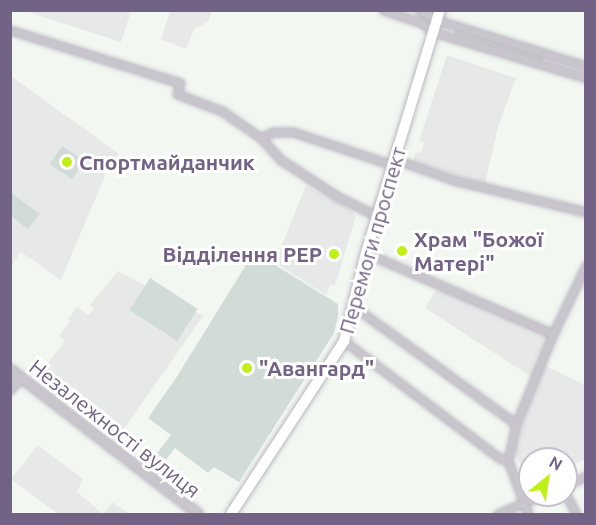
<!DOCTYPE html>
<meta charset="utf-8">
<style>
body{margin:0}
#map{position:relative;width:596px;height:525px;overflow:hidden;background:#f2f7f2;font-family:Ubuntu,sans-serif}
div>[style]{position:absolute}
.built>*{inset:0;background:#e7e9e8}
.green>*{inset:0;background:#d1dcd8;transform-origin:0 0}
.roads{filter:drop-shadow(0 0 2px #bbb7c1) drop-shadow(0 0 2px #bbb7c1)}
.minor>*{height:7px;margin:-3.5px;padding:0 3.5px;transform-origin:3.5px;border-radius:3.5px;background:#c8c5cc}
.tertiary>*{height:9px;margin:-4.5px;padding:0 4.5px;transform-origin:4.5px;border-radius:4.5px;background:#c8c5cc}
.secondary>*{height:10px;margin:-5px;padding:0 5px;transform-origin:5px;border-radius:5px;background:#fff}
.dots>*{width:16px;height:16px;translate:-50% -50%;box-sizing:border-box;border:3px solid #fff;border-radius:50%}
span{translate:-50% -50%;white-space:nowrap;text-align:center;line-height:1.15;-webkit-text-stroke:6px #fff;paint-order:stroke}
.poi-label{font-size:21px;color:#726386;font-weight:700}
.left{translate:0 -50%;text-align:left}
.right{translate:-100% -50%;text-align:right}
.street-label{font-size:21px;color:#726386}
.frame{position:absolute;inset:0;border:12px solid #726386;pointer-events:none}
.north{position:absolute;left:518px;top:447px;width:60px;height:60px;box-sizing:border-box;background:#fff;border:2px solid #c7c1cf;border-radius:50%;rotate:30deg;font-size:16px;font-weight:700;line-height:24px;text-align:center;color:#726386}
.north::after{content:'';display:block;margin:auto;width:21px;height:27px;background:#bff118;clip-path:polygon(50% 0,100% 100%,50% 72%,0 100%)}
</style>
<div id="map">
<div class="built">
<div style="clip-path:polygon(25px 11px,131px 10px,131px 11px,121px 42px)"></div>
<div style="clip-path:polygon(170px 11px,212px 11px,208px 22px,194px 29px,186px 49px,161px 39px)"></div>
<div style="clip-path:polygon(447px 55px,516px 78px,498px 127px,485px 183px,413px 162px,416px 152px,421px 153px,424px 143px,419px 141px)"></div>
<div style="clip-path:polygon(11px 76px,119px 154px,106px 173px,61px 280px,21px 252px,11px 266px)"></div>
<div style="clip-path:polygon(306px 185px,352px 211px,356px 216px,335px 286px,330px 285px,326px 295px,275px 263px)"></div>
<div style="clip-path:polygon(118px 271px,203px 316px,119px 436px,38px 376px,65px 341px,59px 336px,70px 321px,68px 319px,77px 307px,89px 315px,94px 308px,90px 305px)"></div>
<div style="clip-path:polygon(437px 289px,550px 334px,538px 362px,585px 385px,585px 459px,566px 469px,566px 459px,530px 459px,530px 482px,516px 457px,515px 445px,536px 383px,530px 376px,425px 308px)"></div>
<div style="clip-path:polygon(38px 445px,83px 479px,77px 492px,103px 514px,112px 502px,129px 514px,58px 514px,11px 479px)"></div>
</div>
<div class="green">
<div style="clip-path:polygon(455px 29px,544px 57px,542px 61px,454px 34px)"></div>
<div style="left:62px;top:146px;width:27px;height:22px;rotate:34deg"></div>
<div style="clip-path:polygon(10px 192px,40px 214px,28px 229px,11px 216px)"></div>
<div style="clip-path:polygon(254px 252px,338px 304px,338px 316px,334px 333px,239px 482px,214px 467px,208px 473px,175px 448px,164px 462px,155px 456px,171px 435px,148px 418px,176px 378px)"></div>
<div style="left:150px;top:278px;width:57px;height:38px;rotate:33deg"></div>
</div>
<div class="roads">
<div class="minor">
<div style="left:383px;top:10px;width:41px;rotate:18.4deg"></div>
<div style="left:422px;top:23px;width:14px;rotate:39deg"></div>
<div style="left:433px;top:32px;width:160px;rotate:16.7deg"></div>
<div style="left:419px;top:10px;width:21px;rotate:29deg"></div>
<div style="left:437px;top:20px;width:156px;rotate:17.2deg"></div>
<div style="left:10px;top:30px;width:178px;rotate:17.3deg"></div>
<div style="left:180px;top:83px;width:11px;rotate:105deg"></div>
<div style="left:177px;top:94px;width:48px;rotate:20.7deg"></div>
<div style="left:222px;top:111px;width:47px;rotate:34.7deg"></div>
<div style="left:261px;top:138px;width:30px;rotate:48deg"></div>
<div style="left:281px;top:160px;width:68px;rotate:33deg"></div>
<div style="left:338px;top:197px;width:43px;rotate:26deg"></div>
<div style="left:261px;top:138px;width:13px;rotate:-27deg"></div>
<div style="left:273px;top:132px;width:20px"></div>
<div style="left:293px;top:132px;width:105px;rotate:18.3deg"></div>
<div style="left:394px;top:159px;width:64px;rotate:19.3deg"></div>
<div style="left:454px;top:180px;width:136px;rotate:13.6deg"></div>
<div style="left:366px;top:253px;width:204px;rotate:23.4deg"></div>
<div style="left:353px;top:306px;width:201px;rotate:35.9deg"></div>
<div style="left:344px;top:341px;width:194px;rotate:37deg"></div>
<div style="left:499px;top:458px;width:9px;rotate:18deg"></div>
<div style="left:508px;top:461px;width:57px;rotate:69.3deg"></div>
<div style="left:10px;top:390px;width:17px;rotate:-50deg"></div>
<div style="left:508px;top:461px;width:38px;rotate:-78deg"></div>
<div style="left:516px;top:424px;width:97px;rotate:-67.7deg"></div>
<div style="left:553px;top:334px;width:76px;rotate:-64.4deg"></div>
<div style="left:566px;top:485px;width:22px;rotate:-24deg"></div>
<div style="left:566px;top:495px;width:21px;rotate:62deg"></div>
<div style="left:498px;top:514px;width:47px;rotate:-23.8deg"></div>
</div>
<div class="tertiary">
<div style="left:10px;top:369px;width:237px;rotate:37.6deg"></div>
</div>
<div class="secondary">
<div style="left:231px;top:514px;width:207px;rotate:-56.8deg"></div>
<div style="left:344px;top:341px;width:91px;rotate:-76deg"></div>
<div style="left:366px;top:253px;width:254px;rotate:-73.1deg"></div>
</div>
</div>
<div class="dots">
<div style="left:67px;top:162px;background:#bff118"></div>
<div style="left:402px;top:251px;background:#bff118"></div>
<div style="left:334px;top:254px;background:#bff118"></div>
<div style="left:247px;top:368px;background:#bff118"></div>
</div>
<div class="poi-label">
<span class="left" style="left:79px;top:162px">Спортмайданчик</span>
<span class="left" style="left:414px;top:251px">Храм "Божої<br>Матері"</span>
<span class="right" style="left:322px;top:254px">Відділення РЕР</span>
<span class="left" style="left:259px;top:368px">"Авангард"</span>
</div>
<div class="street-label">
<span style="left:372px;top:240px;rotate:-74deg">Перемоги проспект</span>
<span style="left:115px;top:428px;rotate:38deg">Незалежності вулиця</span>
</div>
<div class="frame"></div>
<div class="north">N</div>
</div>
